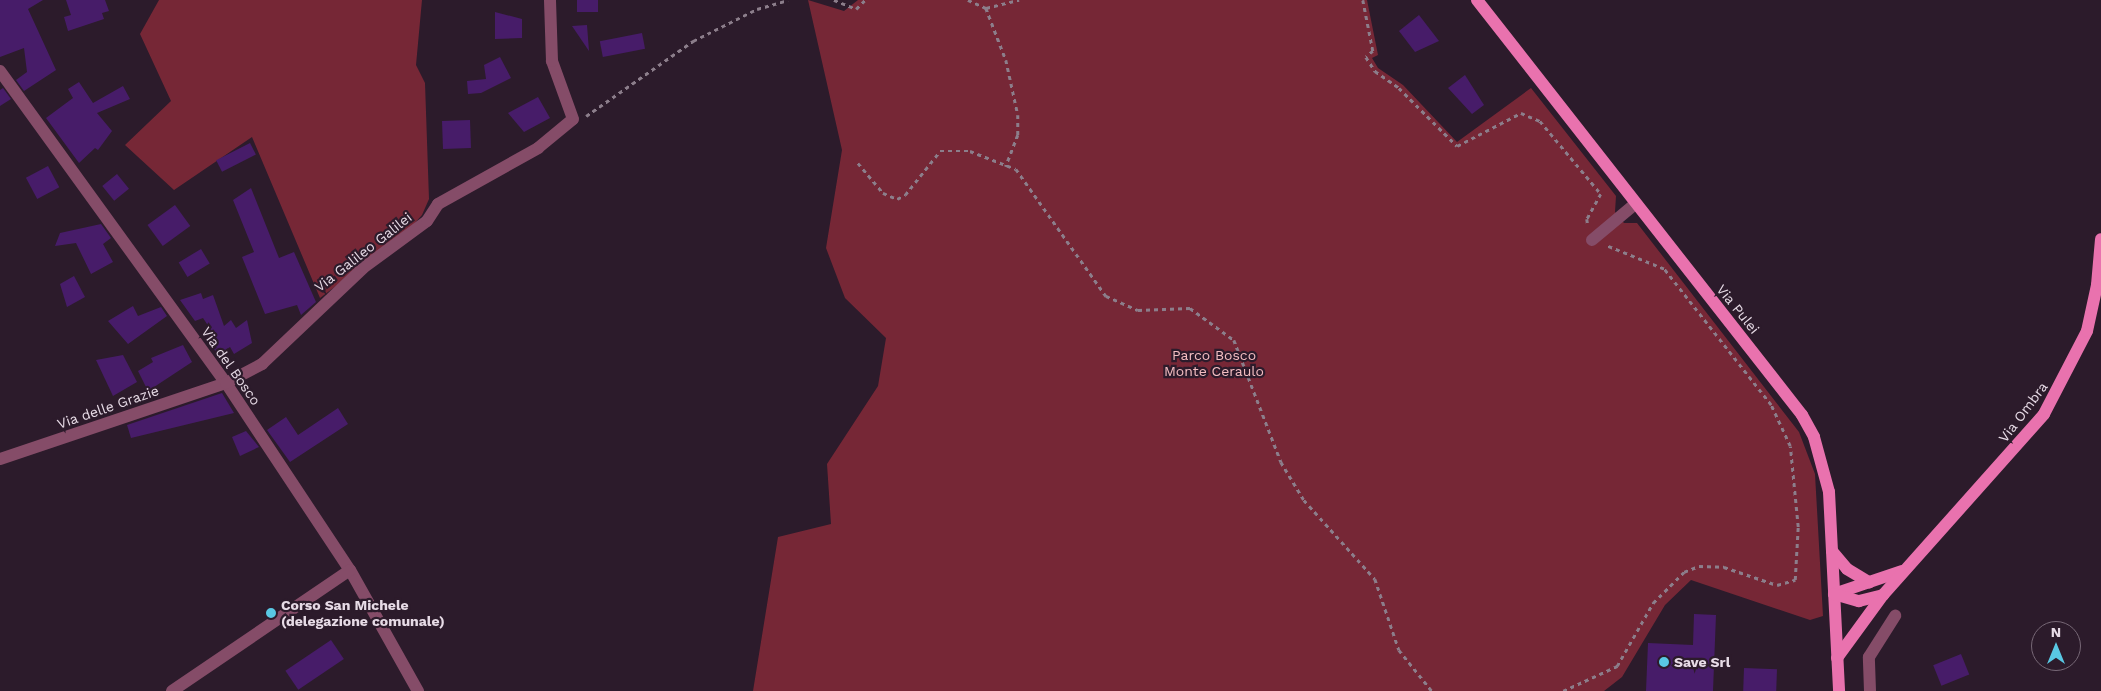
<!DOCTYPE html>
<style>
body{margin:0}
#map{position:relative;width:2101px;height:691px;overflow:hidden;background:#2c1b2b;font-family:"Work Sans",sans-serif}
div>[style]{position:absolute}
.green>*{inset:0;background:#762736}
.building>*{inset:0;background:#471c69;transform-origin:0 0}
.path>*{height:2.5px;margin-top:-1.25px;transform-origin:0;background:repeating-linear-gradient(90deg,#8c7e8b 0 4px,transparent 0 8px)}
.minor>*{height:12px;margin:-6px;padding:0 6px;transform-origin:6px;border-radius:6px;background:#854c68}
.major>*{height:12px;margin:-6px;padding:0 6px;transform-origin:6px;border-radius:6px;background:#e972ae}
.dots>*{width:14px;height:14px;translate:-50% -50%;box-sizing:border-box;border:2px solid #2c1b2b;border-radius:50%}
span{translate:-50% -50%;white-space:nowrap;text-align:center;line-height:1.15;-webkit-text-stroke:4.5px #2c1b2b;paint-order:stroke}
.street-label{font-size:14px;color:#e7dbe6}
.park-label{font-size:14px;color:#f5bec2}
.poi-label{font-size:14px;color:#e7dbe6;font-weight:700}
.left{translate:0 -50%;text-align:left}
.north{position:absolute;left:2031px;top:621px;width:50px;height:50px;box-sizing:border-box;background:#2c1b2b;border:1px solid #776876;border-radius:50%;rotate:0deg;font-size:14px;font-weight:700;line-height:20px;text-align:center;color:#e7dbe6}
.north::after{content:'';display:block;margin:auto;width:18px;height:22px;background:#59c8e4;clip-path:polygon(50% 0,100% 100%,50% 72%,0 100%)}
</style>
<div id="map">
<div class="green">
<div style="clip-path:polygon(159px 0,422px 0,416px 65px,425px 83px,429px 199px,422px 215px,404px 235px,320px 298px,252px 137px,174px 190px,125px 145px,171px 101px,140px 34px)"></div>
<div style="clip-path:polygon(808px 0,844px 11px,858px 0,1367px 0,1378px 55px,1372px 58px,1378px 68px,1403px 85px,1457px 142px,1531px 88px,1616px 196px,1615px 212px,1624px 223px,1637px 223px,1799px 432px,1815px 474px,1823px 616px,1810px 620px,1691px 580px,1665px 605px,1622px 677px,1604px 691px,753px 691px,778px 537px,831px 524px,827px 464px,878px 386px,886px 338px,845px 298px,826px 248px,842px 150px)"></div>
</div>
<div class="building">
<div style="clip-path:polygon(0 0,43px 0,28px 9px,56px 70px,24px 91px,16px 80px,27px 72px,24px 48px,0 57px)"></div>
<div style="clip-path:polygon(66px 0,105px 0,109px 11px,102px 13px,104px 19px,68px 31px,64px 17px,71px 15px)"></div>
<div style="left:577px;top:0;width:21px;height:12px"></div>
<div style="clip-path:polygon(495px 12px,522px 19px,522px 38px,495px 39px)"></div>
<div style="clip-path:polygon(1419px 15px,1439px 41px,1415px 52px,1399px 31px)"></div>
<div style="clip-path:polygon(587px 25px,589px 51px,572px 26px)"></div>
<div style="left:642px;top:33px;width:16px;height:43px;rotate:79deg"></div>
<div style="clip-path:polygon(500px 57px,511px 78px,481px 93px,468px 94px,467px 81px,486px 79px,484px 65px)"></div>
<div style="clip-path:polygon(1465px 75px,1484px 105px,1472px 114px,1448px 88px)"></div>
<div style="clip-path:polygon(79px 82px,93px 103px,123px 86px,130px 99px,97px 113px,112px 131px,98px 150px,95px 148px,79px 163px,46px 118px,73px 98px,68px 89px)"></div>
<div style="clip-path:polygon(3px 88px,11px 99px,0 106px,0 90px)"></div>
<div style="clip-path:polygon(538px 97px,550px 118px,524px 132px,508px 113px)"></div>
<div style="left:470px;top:120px;width:28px;height:28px;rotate:88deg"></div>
<div style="left:250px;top:143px;width:13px;height:38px;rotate:63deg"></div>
<div style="left:48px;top:166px;width:24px;height:25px;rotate:62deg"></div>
<div style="left:117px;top:174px;width:19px;height:19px;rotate:51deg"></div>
<div style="clip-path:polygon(251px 188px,279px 258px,294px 252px,316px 302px,301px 315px,297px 305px,265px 314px,242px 257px,254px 252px,233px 200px)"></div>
<div style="left:175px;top:205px;width:26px;height:34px;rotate:54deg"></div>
<div style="clip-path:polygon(101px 224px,111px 238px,103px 244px,113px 262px,91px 274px,76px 243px,55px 246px,60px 233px)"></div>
<div style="left:201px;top:249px;width:17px;height:26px;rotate:59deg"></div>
<div style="clip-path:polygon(74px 276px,85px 297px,67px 307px,60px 284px)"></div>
<div style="clip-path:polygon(201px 293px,203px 299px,213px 295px,224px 326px,231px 320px,236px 328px,247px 320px,252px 343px,234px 354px,230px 347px,218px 355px,210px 343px,217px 339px,203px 318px,195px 321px,180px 300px)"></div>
<div style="clip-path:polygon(133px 306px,138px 316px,161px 307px,167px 316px,128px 344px,108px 321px)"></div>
<div style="clip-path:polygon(183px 345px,192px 362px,148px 391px,138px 371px,153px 362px,151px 358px)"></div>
<div style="clip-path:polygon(123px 355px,137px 382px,113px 396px,96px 360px)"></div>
<div style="clip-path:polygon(222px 393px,234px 413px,131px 438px,127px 425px)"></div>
<div style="clip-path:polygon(338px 408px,348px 424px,290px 462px,267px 430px,286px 417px,298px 435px)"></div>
<div style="clip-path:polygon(246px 431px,259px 447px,240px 456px,232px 437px)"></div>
<div style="clip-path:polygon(1694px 614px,1716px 615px,1713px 691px,1646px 691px,1648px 643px,1693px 645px)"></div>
<div style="left:331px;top:640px;width:23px;height:55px;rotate:56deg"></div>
<div style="left:1961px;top:654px;width:22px;height:30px;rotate:68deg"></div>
<div style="left:1744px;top:668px;width:33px;height:23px;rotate:2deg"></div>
</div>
<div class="path">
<div style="left:834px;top:0;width:24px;rotate:22deg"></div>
<div style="left:856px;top:9px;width:13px;rotate:-45deg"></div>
<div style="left:968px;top:0;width:20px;rotate:24deg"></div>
<div style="left:986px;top:8px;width:34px;rotate:-14deg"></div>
<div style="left:1363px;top:0;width:52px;rotate:78.9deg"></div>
<div style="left:1373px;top:51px;width:9px;rotate:139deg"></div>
<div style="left:1366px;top:57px;width:17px;rotate:57deg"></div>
<div style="left:1375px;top:71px;width:29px;rotate:35deg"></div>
<div style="left:1399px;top:88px;width:82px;rotate:45deg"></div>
<div style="left:1457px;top:146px;width:72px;rotate:-27.3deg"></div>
<div style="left:1521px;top:113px;width:21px;rotate:23deg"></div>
<div style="left:1540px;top:121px;width:95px;rotate:50.1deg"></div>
<div style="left:1601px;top:194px;width:29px;rotate:119deg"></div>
<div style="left:1587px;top:219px;width:7px;rotate:82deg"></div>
<div style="left:986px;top:8px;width:56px;rotate:69deg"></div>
<div style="left:1006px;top:60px;width:56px;rotate:77.7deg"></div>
<div style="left:1018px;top:115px;width:20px;rotate:90deg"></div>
<div style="left:1018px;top:135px;width:34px;rotate:111deg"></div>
<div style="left:586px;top:116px;width:131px;rotate:-35deg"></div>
<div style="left:693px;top:41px;width:72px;rotate:-26.6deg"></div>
<div style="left:757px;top:9px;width:32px;rotate:-16deg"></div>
<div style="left:858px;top:163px;width:39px;rotate:50deg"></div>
<div style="left:883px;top:193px;width:15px;rotate:23deg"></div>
<div style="left:897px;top:199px;width:9px;rotate:-27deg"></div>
<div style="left:905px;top:195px;width:56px;rotate:-51.5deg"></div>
<div style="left:940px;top:151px;width:30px"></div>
<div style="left:970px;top:151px;width:49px;rotate:21.4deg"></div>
<div style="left:1016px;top:169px;width:156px;rotate:54.7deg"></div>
<div style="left:1106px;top:296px;width:35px;rotate:24deg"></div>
<div style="left:1138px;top:310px;width:52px;rotate:-2.2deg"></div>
<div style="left:1190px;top:308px;width:54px;rotate:36deg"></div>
<div style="left:1234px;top:340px;width:131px;rotate:68.9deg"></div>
<div style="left:1281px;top:462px;width:44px;rotate:58.8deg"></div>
<div style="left:1304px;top:500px;width:106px;rotate:48.1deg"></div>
<div style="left:1375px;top:579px;width:75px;rotate:71.3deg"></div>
<div style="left:1399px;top:650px;width:53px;rotate:51.2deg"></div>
<div style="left:1563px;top:691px;width:60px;rotate:-24.8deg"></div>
<div style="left:1617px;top:666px;width:73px;rotate:-60.3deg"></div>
<div style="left:1653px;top:603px;width:44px;rotate:-45deg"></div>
<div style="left:1684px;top:572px;width:16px;rotate:-22deg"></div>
<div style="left:1699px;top:566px;width:25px;rotate:2deg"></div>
<div style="left:1724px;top:567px;width:56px;rotate:18.8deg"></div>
<div style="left:1777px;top:585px;width:19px;rotate:-16deg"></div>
<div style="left:1795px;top:580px;width:53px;rotate:-86.8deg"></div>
<div style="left:1798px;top:527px;width:81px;rotate:-95.6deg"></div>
<div style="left:1790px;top:446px;width:45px;rotate:-114.9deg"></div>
<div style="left:1771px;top:405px;width:173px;rotate:-128.2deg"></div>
<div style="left:1664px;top:269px;width:61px;rotate:-158deg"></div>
</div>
<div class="minor">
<div style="left:0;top:71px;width:385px;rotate:54.1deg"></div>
<div style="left:226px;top:383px;width:224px;rotate:56.5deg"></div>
<div style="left:350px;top:570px;width:139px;rotate:60.7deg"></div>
<div style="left:1592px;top:240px;width:56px;rotate:-39.9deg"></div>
<div style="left:0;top:459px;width:238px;rotate:-18.6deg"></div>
<div style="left:226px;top:383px;width:41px;rotate:-27.8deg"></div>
<div style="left:262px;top:364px;width:139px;rotate:-43.5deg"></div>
<div style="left:363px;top:268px;width:79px;rotate:-36.3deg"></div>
<div style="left:427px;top:221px;width:20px;rotate:-57deg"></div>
<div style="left:438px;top:204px;width:115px;rotate:-29.2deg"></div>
<div style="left:538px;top:148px;width:45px;rotate:-39.6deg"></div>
<div style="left:573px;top:119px;width:62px;rotate:-109.9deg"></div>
<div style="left:552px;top:61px;width:61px;rotate:-91.9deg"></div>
<div style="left:172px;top:691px;width:215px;rotate:-34.2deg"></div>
<div style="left:1870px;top:691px;width:34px;rotate:-92deg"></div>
<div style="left:1869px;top:657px;width:49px;rotate:-57.6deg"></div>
</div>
<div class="major">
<div style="left:1477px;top:0;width:527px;rotate:51.93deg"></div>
<div style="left:1802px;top:415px;width:25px;rotate:61deg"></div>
<div style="left:1814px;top:437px;width:57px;rotate:74.7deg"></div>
<div style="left:1829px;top:492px;width:199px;rotate:87.1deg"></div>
<div style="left:1832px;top:551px;width:23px;rotate:50deg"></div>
<div style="left:1847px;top:569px;width:26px;rotate:31deg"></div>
<div style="left:1834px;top:594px;width:72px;rotate:-18.7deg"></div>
<div style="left:1834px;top:594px;width:26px;rotate:16deg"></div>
<div style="left:1859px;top:601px;width:25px;rotate:-14deg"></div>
<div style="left:1837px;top:658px;width:78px;rotate:-53.9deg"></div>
<div style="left:1883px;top:595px;width:242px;rotate:-48.3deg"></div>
<div style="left:2044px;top:414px;width:93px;rotate:-62.6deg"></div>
<div style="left:2087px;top:331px;width:47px;rotate:-77.7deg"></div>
<div style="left:2097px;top:285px;width:46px;rotate:-85deg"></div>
</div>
<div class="dots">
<div style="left:271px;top:613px;background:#59c8e4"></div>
<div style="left:1664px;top:662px;background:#59c8e4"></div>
</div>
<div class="street-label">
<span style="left:363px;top:252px;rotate:-38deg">Via Galileo Galilei</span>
<span style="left:1738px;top:309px;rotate:51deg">Via Pulei</span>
<span style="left:231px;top:366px;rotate:55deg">Via del Bosco</span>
<span style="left:108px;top:407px;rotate:-19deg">Via delle Grazie</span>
<span style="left:2023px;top:412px;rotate:-53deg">Via Ombra</span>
</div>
<div class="park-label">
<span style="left:1214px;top:363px">Parco Bosco<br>Monte Ceraulo</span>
</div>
<div class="poi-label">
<span class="left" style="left:281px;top:613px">Corso San Michele<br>(delegazione comunale)</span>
<span class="left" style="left:1674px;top:662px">Save Srl</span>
</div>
<div class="north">N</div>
</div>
